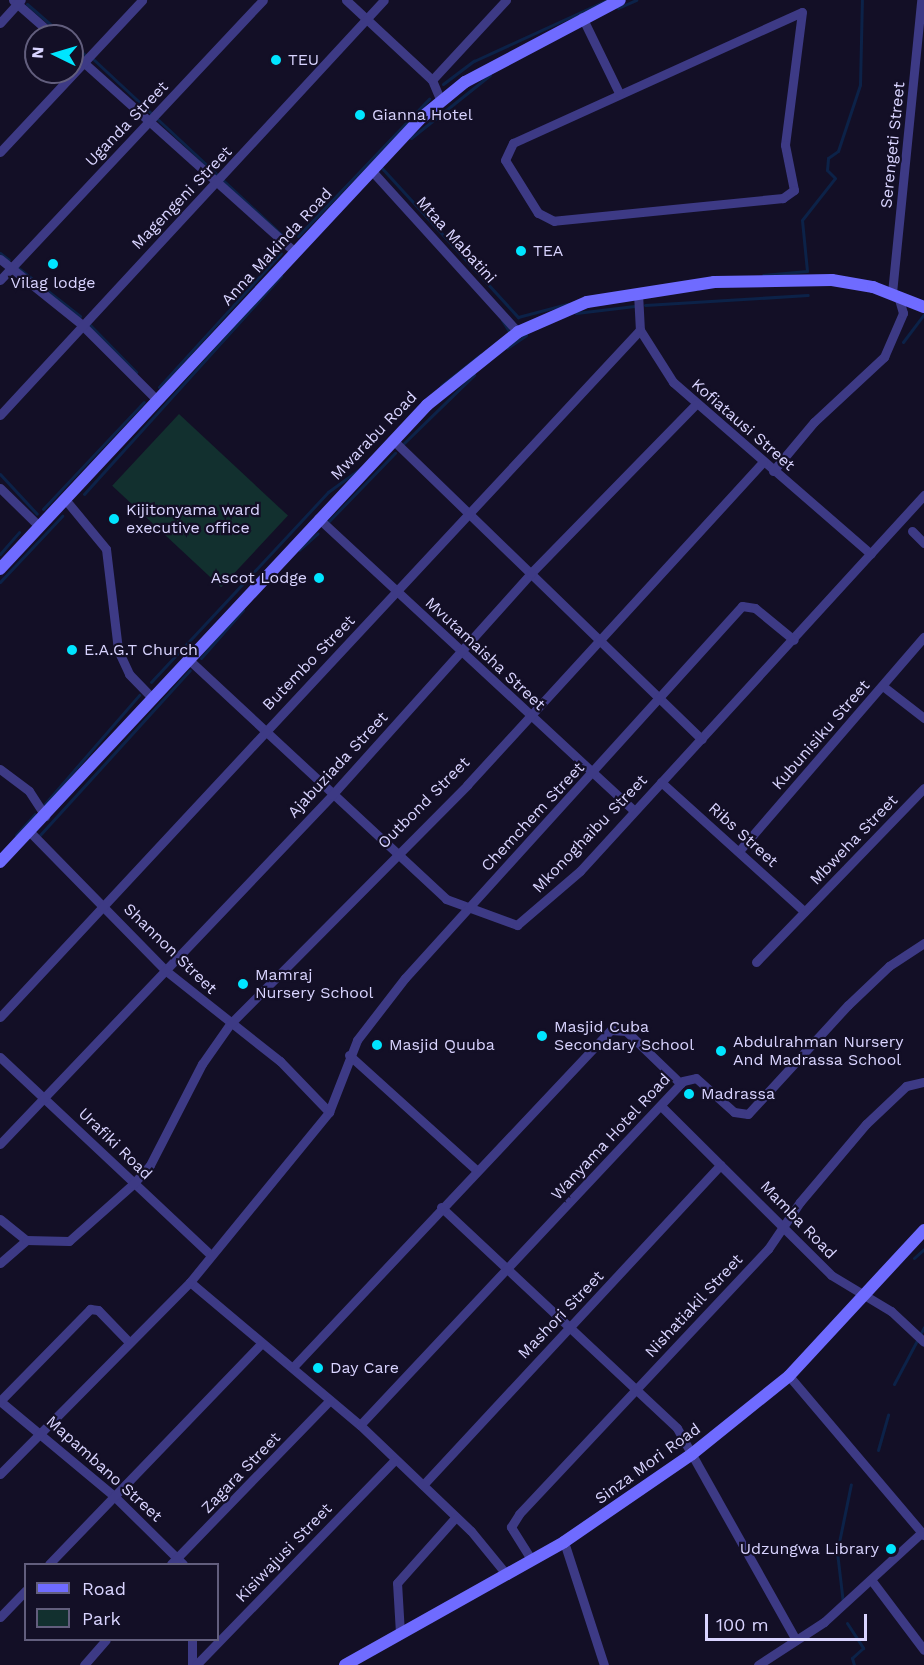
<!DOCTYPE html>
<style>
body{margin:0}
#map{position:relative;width:924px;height:1665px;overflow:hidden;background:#130f26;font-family:"Work Sans",sans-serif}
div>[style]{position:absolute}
.green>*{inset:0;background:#12302f;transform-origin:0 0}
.stream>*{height:3px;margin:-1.5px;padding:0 1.5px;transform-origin:1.5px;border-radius:1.5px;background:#0c2248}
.street>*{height:9px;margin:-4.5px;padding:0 4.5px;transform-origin:4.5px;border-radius:4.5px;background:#3d3a85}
.secondary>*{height:12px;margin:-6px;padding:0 6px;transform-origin:6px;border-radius:6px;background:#6f6bff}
.dots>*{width:16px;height:16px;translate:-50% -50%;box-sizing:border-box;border:3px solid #130f26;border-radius:50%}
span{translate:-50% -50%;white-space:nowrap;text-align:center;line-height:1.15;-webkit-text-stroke:4.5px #130f26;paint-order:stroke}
.poi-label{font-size:16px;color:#d9d4ff}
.left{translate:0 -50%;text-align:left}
.right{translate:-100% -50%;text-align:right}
.street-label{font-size:16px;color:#d9d4ff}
.legend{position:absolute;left:24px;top:1563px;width:195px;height:78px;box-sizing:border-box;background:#130f26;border:2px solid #625e7d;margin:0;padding:8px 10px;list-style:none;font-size:18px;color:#d9d4ff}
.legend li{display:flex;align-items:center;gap:12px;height:30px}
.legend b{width:30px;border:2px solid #625e7d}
.north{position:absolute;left:24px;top:24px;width:60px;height:60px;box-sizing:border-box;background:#130f26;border:2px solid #625e7d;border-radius:50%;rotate:275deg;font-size:16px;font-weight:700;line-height:24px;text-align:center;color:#d9d4ff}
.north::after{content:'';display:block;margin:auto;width:21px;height:27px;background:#00e5ff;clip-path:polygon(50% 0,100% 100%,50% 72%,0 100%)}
.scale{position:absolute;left:705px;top:1614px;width:162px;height:27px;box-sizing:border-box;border:3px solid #d9d4ff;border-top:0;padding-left:8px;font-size:18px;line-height:21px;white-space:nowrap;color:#d9d4ff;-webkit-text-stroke:4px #130f26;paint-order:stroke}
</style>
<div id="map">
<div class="green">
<div style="left:179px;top:414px;width:149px;height:98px;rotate:43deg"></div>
</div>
<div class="stream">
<div style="left:27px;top:4px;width:49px;rotate:40.9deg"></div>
<div style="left:618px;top:8px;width:20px;rotate:-24deg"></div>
<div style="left:72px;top:43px;width:19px;rotate:43deg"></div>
<div style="left:92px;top:58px;width:260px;rotate:43deg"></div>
<div style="left:443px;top:84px;width:39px;rotate:-37deg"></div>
<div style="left:474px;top:61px;width:146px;rotate:-24.6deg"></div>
<div style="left:411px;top:138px;width:101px;rotate:-38.6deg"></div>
<div style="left:380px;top:166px;width:205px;rotate:47.6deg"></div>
<div style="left:518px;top:317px;width:51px;rotate:-14.9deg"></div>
<div style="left:298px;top:236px;width:190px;rotate:-46.3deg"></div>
<div style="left:0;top:253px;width:11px;rotate:38deg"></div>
<div style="left:17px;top:267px;width:80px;rotate:37.9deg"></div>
<div style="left:763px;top:275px;width:44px;rotate:-5.2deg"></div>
<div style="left:807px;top:271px;width:51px;rotate:-95.6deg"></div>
<div style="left:802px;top:220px;width:53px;rotate:-51.8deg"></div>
<div style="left:835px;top:178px;width:11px;rotate:-135deg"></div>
<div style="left:827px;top:170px;width:12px;rotate:-85deg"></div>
<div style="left:828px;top:158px;width:12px;rotate:-35deg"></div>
<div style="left:838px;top:151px;width:70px;rotate:-71.6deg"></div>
<div style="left:860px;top:85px;width:85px;rotate:-88.7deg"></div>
<div style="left:645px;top:305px;width:163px;rotate:-3.5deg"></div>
<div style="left:576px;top:313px;width:59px;rotate:-6.8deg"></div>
<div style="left:502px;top:320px;width:15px;rotate:58deg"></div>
<div style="left:88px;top:323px;width:69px;rotate:45.6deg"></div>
<div style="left:903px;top:342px;width:35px;rotate:-53deg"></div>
<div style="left:507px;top:348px;width:23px;rotate:-34deg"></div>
<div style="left:441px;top:386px;width:50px;rotate:-38.5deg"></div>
<div style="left:159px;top:387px;width:181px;rotate:-47.7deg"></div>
<div style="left:404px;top:443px;width:98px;rotate:-44.2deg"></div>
<div style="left:0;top:474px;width:54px;rotate:47.2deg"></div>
<div style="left:84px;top:494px;width:294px;rotate:-47.9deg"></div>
<div style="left:43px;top:509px;width:147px;rotate:-46.7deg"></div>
<div style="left:329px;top:521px;width:95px;rotate:-45.9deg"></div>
<div style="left:299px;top:550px;width:25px;rotate:-42deg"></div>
<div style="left:0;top:554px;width:29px;rotate:-49deg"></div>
<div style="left:0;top:582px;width:91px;rotate:-46.8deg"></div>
<div style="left:201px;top:658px;width:64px;rotate:-48.8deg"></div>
<div style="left:151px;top:682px;width:260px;rotate:-47deg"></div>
<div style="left:328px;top:492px;width:41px;rotate:-36deg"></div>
<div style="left:43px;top:806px;width:147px;rotate:-49.1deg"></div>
<div style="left:16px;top:835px;width:28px;rotate:-48deg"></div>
<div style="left:39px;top:836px;width:224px;rotate:-47.7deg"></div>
<div style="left:914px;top:1258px;width:13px;rotate:-42deg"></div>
<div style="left:894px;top:1384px;width:64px;rotate:-62.2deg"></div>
<div style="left:878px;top:1450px;width:37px;rotate:-74deg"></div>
<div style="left:843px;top:1603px;width:51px;rotate:-96.7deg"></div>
<div style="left:837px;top:1552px;width:69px;rotate:-78.4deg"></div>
<div style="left:847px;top:1623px;width:30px;rotate:57deg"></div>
<div style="left:863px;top:1648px;width:15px;rotate:138deg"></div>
<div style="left:852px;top:1658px;width:7px;rotate:74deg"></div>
</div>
<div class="street">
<div style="left:13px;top:0;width:55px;rotate:41.3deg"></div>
<div style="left:346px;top:0;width:117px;rotate:42.9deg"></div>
<div style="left:432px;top:80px;width:23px;rotate:67deg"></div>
<div style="left:802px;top:12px;width:134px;rotate:97.3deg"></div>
<div style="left:785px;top:145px;width:46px;rotate:78.7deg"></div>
<div style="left:794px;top:190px;width:14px;rotate:144deg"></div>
<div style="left:783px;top:198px;width:230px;rotate:174.3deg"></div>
<div style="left:554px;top:221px;width:18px;rotate:-153deg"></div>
<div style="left:538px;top:213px;width:62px;rotate:-121.9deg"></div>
<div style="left:505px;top:160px;width:19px;rotate:-65deg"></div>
<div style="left:513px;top:143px;width:317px;rotate:-24.4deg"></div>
<div style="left:582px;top:17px;width:85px;rotate:64deg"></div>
<div style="left:0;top:23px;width:31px;rotate:-48deg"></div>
<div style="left:72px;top:52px;width:298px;rotate:41.9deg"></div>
<div style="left:432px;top:80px;width:109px;rotate:-47.2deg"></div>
<div style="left:0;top:152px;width:208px;rotate:-46.9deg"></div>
<div style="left:371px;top:170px;width:219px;rotate:47.8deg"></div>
<div style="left:0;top:259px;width:104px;rotate:38.7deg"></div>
<div style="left:81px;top:324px;width:107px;rotate:45deg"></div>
<div style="left:0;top:280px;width:384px;rotate:-46.8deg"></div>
<div style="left:638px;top:293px;width:37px;rotate:87deg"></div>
<div style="left:640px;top:330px;width:62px;rotate:57.6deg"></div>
<div style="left:673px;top:382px;width:262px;rotate:41deg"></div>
<div style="left:892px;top:293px;width:294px;rotate:-84.3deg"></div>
<div style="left:0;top:415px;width:565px;rotate:-47.22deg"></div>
<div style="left:395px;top:442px;width:427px;rotate:44.1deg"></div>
<div style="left:773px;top:471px;width:64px;rotate:-50.1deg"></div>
<div style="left:814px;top:422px;width:96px;rotate:-42.9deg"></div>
<div style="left:884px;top:357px;width:48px;rotate:-66.6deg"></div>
<div style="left:903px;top:313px;width:18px;rotate:-106deg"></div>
<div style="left:0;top:488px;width:54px;rotate:44.3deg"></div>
<div style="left:64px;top:498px;width:66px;rotate:50.5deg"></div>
<div style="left:106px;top:549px;width:102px;rotate:83.2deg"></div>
<div style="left:118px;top:650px;width:26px;rotate:65deg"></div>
<div style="left:129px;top:674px;width:33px;rotate:46deg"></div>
<div style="left:318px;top:518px;width:430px;rotate:42.8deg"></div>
<div style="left:912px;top:531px;width:17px;rotate:45deg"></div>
<div style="left:187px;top:658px;width:354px;rotate:42.9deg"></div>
<div style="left:446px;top:899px;width:76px;rotate:20.1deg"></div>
<div style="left:517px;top:925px;width:83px;rotate:-40.6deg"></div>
<div style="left:580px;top:871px;width:510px;rotate:-47.54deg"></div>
<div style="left:884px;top:687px;width:51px;rotate:37.8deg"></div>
<div style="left:0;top:769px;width:36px;rotate:37deg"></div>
<div style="left:29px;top:791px;width:30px;rotate:57deg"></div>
<div style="left:661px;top:782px;width:193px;rotate:42.1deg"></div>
<div style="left:30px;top:832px;width:193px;rotate:45.6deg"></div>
<div style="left:165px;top:970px;width:147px;rotate:38.4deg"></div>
<div style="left:280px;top:1061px;width:71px;rotate:46.1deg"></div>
<div style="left:739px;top:851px;width:283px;rotate:-49.2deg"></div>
<div style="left:756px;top:962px;width:242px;rotate:-46deg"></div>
<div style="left:0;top:1017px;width:939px;rotate:-47.03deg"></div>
<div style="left:349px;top:1055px;width:170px;rotate:42.1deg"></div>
<div style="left:0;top:1057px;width:287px;rotate:43.2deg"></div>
<div style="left:661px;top:1106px;width:240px;rotate:44.8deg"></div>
<div style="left:831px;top:1275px;width:70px;rotate:31deg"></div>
<div style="left:891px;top:1311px;width:45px;rotate:43.2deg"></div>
<div style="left:0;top:1144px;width:482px;rotate:-46.4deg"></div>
<div style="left:332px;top:795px;width:298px;rotate:-48.1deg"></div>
<div style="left:531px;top:573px;width:236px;rotate:-45.7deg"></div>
<div style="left:441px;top:1207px;width:323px;rotate:43.1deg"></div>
<div style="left:677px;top:1428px;width:243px;rotate:60.7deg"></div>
<div style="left:0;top:1219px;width:33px;rotate:39deg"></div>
<div style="left:0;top:1263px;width:35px;rotate:-41deg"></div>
<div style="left:26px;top:1240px;width:43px;rotate:1.3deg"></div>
<div style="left:69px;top:1241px;width:86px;rotate:-41.7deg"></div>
<div style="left:133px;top:1184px;width:25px;rotate:-48deg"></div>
<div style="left:150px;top:1165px;width:114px;rotate:-62.8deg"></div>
<div style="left:202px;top:1064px;width:49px;rotate:-55deg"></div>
<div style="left:230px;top:1024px;width:337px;rotate:-45.2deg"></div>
<div style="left:467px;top:785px;width:438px;rotate:-47.5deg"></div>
<div style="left:190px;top:1282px;width:222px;rotate:40.1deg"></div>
<div style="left:360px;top:1425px;width:153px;rotate:43.7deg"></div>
<div style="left:471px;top:1531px;width:57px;rotate:50.7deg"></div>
<div style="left:294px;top:1366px;width:462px;rotate:-46.7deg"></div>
<div style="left:611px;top:1030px;width:15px;rotate:4deg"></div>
<div style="left:626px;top:1031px;width:76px;rotate:43.9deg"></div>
<div style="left:789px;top:1376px;width:209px;rotate:49.7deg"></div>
<div style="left:0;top:1401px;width:148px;rotate:39.8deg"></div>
<div style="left:114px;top:1496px;width:97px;rotate:44.6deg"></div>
<div style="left:0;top:1401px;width:129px;rotate:-45.6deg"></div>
<div style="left:90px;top:1309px;width:8px;rotate:7deg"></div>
<div style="left:98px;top:1310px;width:45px;rotate:45.9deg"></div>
<div style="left:360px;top:1425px;width:472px;rotate:-46.8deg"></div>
<div style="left:683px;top:1081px;width:13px;rotate:-13deg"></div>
<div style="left:696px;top:1078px;width:51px;rotate:41.8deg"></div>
<div style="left:734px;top:1112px;width:14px;rotate:8deg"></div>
<div style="left:748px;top:1114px;width:148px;rotate:-47.5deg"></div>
<div style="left:848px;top:1005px;width:57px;rotate:-43.6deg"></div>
<div style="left:889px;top:966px;width:42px;rotate:-33.3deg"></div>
<div style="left:0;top:1474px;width:270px;rotate:-45.3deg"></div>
<div style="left:190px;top:1282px;width:220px;rotate:-50.7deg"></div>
<div style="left:329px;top:1112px;width:77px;rotate:-68.7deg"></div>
<div style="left:357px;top:1040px;width:78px;rotate:-52.3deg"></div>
<div style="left:405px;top:978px;width:502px;rotate:-47.83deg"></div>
<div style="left:742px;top:606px;width:13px;rotate:9deg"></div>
<div style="left:755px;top:608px;width:50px;rotate:39.4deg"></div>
<div style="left:423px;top:1485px;width:437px;rotate:-47.1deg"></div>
<div style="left:564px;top:1542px;width:129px;rotate:72deg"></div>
<div style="left:531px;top:1559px;width:38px;rotate:-122deg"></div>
<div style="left:511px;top:1527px;width:15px;rotate:-58deg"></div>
<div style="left:519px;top:1514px;width:364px;rotate:-46.8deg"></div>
<div style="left:768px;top:1249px;width:57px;rotate:-55.8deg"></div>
<div style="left:800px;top:1202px;width:102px;rotate:-49.8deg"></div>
<div style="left:866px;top:1124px;width:55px;rotate:-43.5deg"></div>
<div style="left:906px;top:1086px;width:18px;rotate:-13deg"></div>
<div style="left:49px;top:1564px;width:306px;rotate:-46.1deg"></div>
<div style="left:171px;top:1564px;width:228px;rotate:-45.9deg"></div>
<div style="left:872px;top:1581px;width:86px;rotate:53deg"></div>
<div style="left:0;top:1617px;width:37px;rotate:-46deg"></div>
<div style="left:400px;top:1633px;width:50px;rotate:-93.4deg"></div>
<div style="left:397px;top:1583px;width:87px;rotate:-48.3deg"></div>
<div style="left:192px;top:1640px;width:25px;rotate:90deg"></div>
<div style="left:84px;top:1665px;width:33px;rotate:-49deg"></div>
<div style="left:196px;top:1665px;width:284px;rotate:-45.9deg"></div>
<div style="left:758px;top:1665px;width:79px;rotate:-33.1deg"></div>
<div style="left:824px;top:1622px;width:130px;rotate:-42.5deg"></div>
</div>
<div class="secondary">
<div style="left:0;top:569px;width:617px;rotate:-46.97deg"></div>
<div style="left:421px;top:118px;width:57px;rotate:-39.3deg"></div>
<div style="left:465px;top:82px;width:175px;rotate:-27.9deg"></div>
<div style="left:0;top:862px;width:625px;rotate:-46.94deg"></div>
<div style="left:427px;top:405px;width:117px;rotate:-38.7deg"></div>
<div style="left:518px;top:332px;width:75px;rotate:-23.5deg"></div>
<div style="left:587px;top:302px;width:129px;rotate:-8.9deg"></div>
<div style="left:714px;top:282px;width:118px;rotate:-1deg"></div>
<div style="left:832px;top:280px;width:42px;rotate:9.7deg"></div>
<div style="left:873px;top:287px;width:55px;rotate:21.4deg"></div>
<div style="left:345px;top:1665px;width:251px;rotate:-29.3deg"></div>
<div style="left:564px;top:1542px;width:155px;rotate:-34.5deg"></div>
<div style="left:692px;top:1454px;width:124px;rotate:-38.8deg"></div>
<div style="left:789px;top:1376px;width:199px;rotate:-47.2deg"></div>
</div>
<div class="dots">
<div style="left:276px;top:60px;background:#00e5ff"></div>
<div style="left:360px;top:115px;background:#00e5ff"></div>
<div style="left:521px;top:251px;background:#00e5ff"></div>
<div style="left:53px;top:264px;background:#00e5ff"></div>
<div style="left:114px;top:519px;background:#00e5ff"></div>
<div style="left:319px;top:578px;background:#00e5ff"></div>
<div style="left:72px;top:650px;background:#00e5ff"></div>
<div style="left:243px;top:984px;background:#00e5ff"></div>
<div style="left:542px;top:1036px;background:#00e5ff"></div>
<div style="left:377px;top:1045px;background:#00e5ff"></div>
<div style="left:721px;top:1051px;background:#00e5ff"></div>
<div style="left:689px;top:1094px;background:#00e5ff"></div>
<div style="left:318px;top:1368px;background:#00e5ff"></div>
<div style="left:891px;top:1549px;background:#00e5ff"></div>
</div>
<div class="poi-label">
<span class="left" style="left:288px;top:60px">TEU</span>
<span class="left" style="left:372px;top:115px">Gianna Hotel</span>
<span class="left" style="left:533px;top:251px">TEA</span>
<span style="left:53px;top:283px">Vilag lodge</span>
<span class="left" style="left:126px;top:519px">Kijitonyama ward<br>executive office</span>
<span class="right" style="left:307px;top:578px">Ascot Lodge</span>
<span class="left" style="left:84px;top:650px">E.A.G.T Church</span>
<span class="left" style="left:255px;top:984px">Mamraj<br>Nursery School</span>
<span class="left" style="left:554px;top:1036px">Masjid Cuba<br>Secondary School</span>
<span class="left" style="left:733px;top:1051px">Abdulrahman Nursery<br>And Madrassa School</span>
<span class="left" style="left:389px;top:1045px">Masjid Quuba</span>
<span class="left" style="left:701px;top:1094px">Madrassa</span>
<span class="left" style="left:330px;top:1368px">Day Care</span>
<span class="right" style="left:879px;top:1549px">Udzungwa Library</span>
</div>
<div class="street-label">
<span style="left:127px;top:124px;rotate:-46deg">Uganda Street</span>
<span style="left:893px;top:145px;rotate:-84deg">Serengeti Street</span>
<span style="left:182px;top:198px;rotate:-46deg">Magengeni Street</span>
<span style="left:456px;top:240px;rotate:48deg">Mtaa Mabatini</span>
<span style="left:277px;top:247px;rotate:-47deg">Anna Makinda Road</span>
<span style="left:743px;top:425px;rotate:41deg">Kofiatausi Street</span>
<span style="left:374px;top:436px;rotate:-46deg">Mwarabu Road</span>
<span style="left:485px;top:654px;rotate:43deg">Mvutamaisha Street</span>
<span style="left:309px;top:663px;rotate:-46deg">Butembo Street</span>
<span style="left:821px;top:735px;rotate:-49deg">Kubunisiku Street</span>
<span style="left:338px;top:765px;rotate:-47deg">Ajabuziada Street</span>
<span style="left:424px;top:803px;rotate:-45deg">Outbond Street</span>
<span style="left:533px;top:817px;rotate:-47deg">Chemchem Street</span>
<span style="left:590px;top:834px;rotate:-46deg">Mkonoghaibu Street</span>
<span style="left:743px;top:835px;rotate:42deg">Ribs Street</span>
<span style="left:854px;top:840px;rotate:-46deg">Mbweha Street</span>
<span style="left:170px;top:949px;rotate:44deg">Shannon Street</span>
<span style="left:611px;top:1137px;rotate:-47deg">Wanyama Hotel Road</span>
<span style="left:115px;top:1144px;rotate:44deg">Urafiki Road</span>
<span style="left:798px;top:1220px;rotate:46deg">Mamba Road</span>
<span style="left:694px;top:1306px;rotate:-47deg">Nishatiakil Street</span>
<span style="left:561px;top:1315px;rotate:-46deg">Mashori Street</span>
<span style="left:648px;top:1464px;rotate:-36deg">Sinza Mori Road</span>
<span style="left:104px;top:1469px;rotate:42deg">Mapambano Street</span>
<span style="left:241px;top:1473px;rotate:-46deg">Zagara Street</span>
<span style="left:284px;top:1553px;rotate:-46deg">Kisiwajusi Street</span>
</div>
<ul class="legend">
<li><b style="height:8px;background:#6f6bff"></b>Road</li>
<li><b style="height:16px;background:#12302f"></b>Park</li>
</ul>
<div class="north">N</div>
<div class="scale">100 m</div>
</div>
